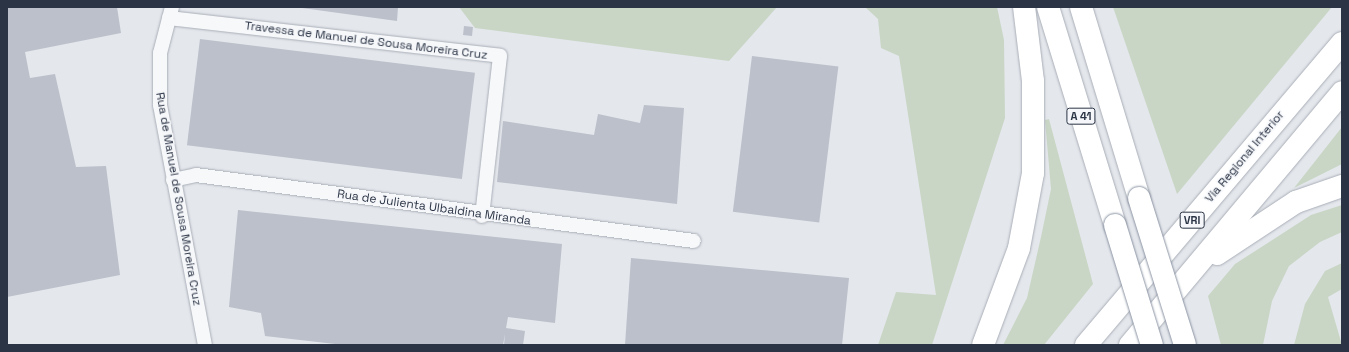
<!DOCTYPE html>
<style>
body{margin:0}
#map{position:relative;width:1349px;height:352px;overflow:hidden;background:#e4e7ec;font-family:"Space Grotesk",sans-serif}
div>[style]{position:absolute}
.green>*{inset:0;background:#c9d6c5}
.building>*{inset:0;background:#bbc0ca;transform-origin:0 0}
.roads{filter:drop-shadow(0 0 1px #a9aeb7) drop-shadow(0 0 1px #a9aeb7)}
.street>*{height:14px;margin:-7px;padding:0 7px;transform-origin:7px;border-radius:7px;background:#f7f8fa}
.highway>*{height:22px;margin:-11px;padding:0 11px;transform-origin:11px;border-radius:11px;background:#fff}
.bridges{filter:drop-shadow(0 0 1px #8b94a3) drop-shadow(0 0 1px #8b94a3)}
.highway-bridge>*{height:22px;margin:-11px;padding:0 11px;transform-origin:11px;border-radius:11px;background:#fff}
span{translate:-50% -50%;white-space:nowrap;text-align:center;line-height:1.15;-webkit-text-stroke:3px #f4f6f9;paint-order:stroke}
.shield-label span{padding:1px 3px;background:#f4f6f9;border:1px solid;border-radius:3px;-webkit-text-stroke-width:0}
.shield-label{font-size:11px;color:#2b3445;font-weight:700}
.street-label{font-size:12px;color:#2b3445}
.frame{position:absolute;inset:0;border:8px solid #2b3445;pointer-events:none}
</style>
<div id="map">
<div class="green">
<div style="clip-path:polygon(459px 7px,777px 7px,729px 61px,475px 28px)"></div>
<div style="clip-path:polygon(865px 7px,997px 7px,1004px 40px,1005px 118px,932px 345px,878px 345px,896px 292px,936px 295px,899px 56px,881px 48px,878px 19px)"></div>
<div style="clip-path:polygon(1113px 7px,1332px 7px,1177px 194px)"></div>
<div style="clip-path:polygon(1049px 119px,1093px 284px,1044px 345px,1003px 345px,1027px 298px,1041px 237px,1051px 189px,1045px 120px)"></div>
<div style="clip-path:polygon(1342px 127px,1342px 164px,1294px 188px)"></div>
<div style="clip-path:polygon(1342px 205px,1342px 232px,1320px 242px,1289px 266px,1272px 301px,1263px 345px,1221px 345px,1208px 296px,1235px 264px,1311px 215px)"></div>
<div style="clip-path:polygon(1342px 263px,1342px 289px,1328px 297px,1342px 345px,1294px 345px,1305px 304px,1325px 271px)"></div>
</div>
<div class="building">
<div style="clip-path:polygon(7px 7px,117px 7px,121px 33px,25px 52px,30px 78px,55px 74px,76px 167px,106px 166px,120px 275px,7px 297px)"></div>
<div style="clip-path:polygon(295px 7px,398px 7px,397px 21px)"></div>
<div style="left:464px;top:26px;width:9px;height:9px;rotate:6deg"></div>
<div style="left:200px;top:39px;width:277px;height:107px;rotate:7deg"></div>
<div style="left:752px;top:56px;width:87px;height:157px;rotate:7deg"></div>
<div style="clip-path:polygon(644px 105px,684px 108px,677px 204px,497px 182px,503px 121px,594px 135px,598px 114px,640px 123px)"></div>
<div style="clip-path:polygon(238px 210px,562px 244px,555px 323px,508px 317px,506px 328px,525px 331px,523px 345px,504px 345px,505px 334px,503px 345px,344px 345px,265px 336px,261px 313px,229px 307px)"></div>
<div style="clip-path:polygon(631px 258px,849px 278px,842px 345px,625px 345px)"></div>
</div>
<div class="roads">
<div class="street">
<div style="left:172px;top:7px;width:48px;rotate:104.6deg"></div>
<div style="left:160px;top:53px;width:52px;rotate:90deg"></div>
<div style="left:160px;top:105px;width:244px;rotate:79.4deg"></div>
<div style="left:169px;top:18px;width:333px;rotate:6.5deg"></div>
<div style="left:500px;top:56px;width:161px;rotate:96.4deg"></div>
<div style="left:173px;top:180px;width:24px;rotate:-12deg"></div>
<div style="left:196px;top:175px;width:502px;rotate:7.55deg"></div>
</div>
<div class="highway">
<div style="left:1048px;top:7px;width:228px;rotate:72.9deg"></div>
<div style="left:1081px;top:7px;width:200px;rotate:73.1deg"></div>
<div style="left:1217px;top:254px;width:95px;rotate:-33.4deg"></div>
<div style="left:1296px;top:202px;width:49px;rotate:-19.2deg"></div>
<div style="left:983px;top:345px;width:103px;rotate:-69.6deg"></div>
<div style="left:1019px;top:248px;width:76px;rotate:-79.4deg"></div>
<div style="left:1033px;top:173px;width:92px;rotate:-90deg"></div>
<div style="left:1033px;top:81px;width:75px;rotate:-96.9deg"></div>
<div style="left:1086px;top:345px;width:396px;rotate:-49.7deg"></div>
<div style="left:1130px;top:345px;width:330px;rotate:-50deg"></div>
</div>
</div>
<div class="bridges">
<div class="highway-bridge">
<div style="left:1139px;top:198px;width:154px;rotate:72.6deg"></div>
<div style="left:1115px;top:225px;width:126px;rotate:72.9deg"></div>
</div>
</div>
<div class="shield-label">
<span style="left:1081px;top:116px">A 41</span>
<span style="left:1192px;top:220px">VRI</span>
</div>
<div class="street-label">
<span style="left:366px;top:41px;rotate:7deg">Travessa de Manuel de Sousa Moreira Cruz</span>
<span style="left:1245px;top:157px;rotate:-50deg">Via Regional Interior</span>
<span style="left:178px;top:199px;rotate:80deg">Rua de Manuel de Sousa Moreira Cruz</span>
<span style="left:434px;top:208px;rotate:8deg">Rua de Julienta Ulbaldina Miranda</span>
</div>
<div class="frame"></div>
</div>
